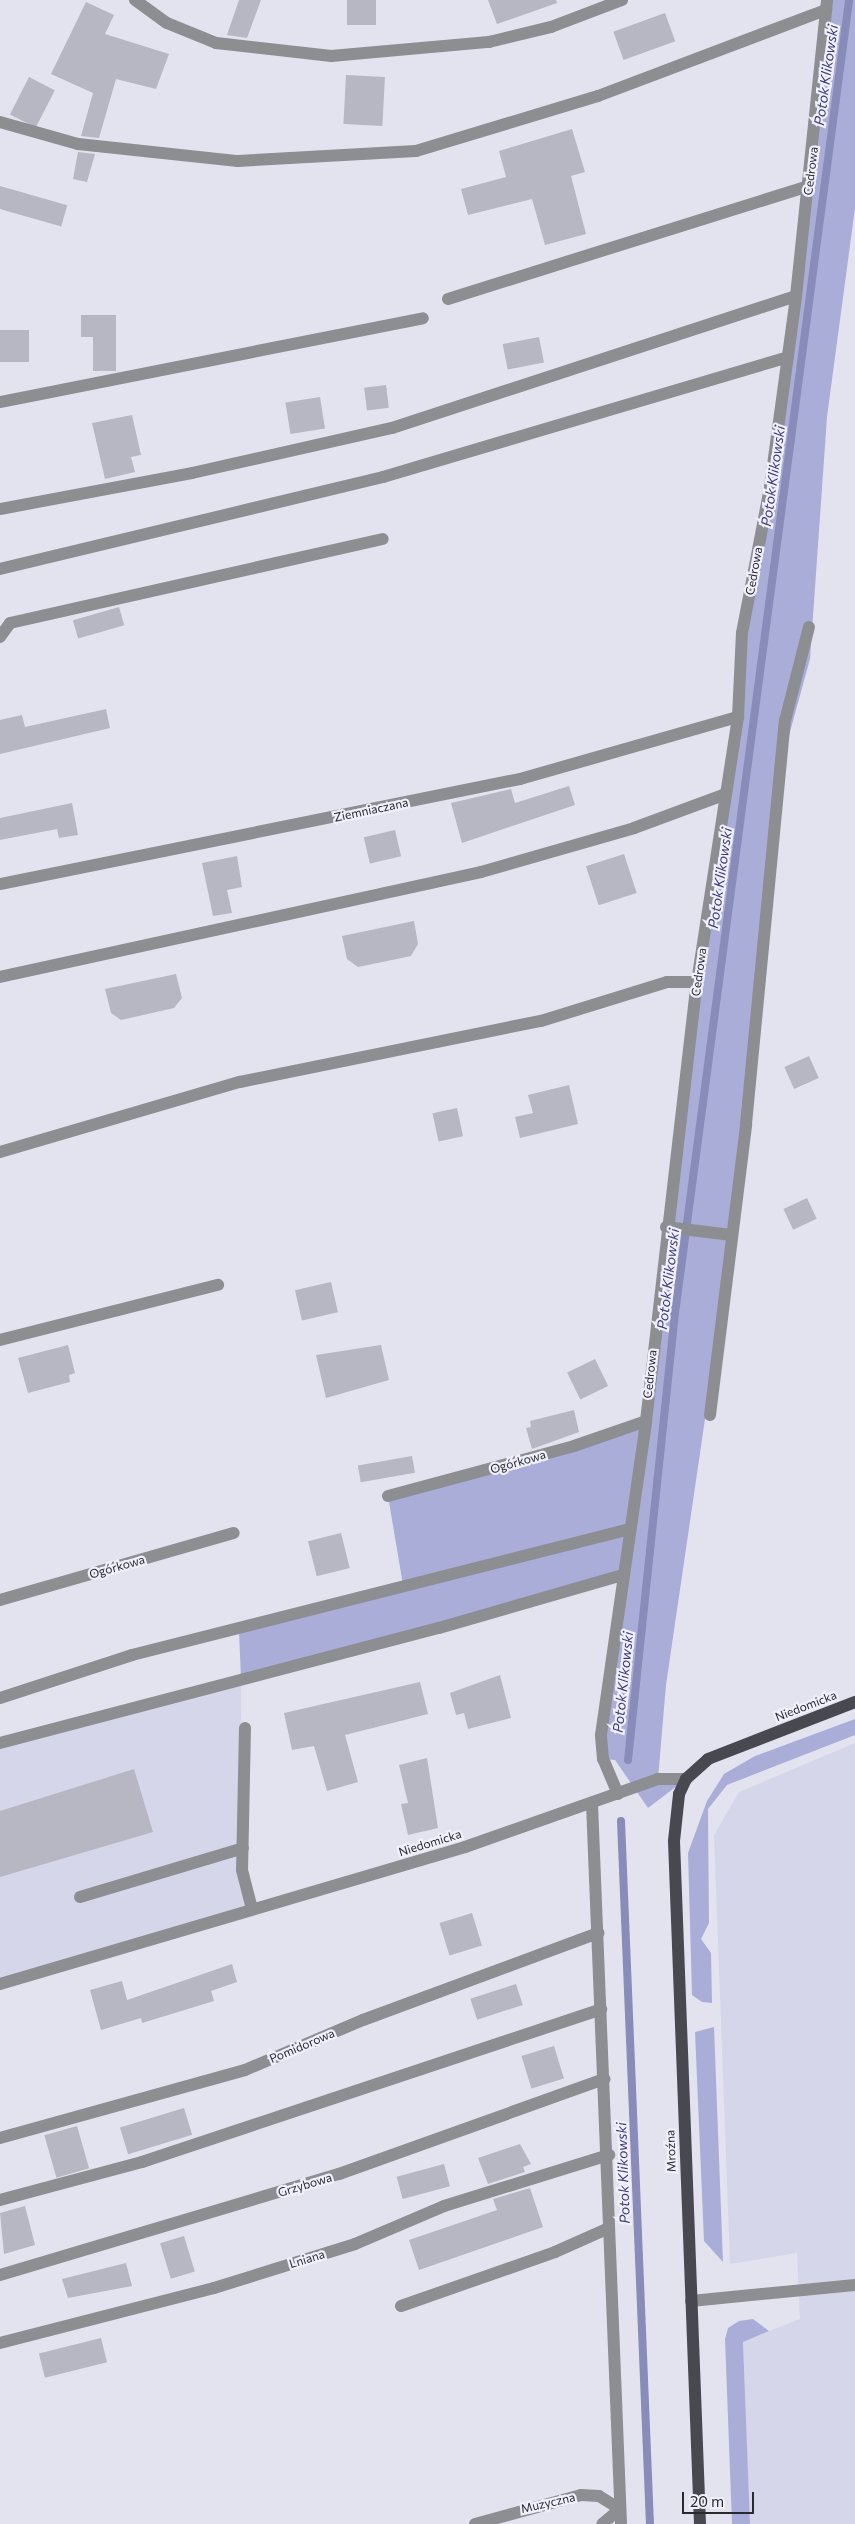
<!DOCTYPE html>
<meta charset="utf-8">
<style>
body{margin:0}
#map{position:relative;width:855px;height:2524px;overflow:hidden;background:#e2e3ef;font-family:Commissioner,sans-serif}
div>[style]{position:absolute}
.built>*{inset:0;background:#d5d6e9}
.green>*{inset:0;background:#abadd9}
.stream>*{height:8px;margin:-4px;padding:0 4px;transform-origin:4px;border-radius:4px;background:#898bb9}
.building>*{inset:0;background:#b6b7c2;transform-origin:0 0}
.minor>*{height:12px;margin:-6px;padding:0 6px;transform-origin:6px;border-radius:6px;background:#8d8e92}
.major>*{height:12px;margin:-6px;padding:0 6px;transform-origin:6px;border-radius:6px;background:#484850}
span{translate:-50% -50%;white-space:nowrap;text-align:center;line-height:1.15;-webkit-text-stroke:4.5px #eff0fc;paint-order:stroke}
.street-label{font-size:12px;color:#292a2e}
.water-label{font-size:14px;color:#3d3a76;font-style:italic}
.scale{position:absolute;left:682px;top:2492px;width:72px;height:22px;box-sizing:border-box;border:2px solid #292a2e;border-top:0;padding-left:6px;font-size:15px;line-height:18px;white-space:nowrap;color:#292a2e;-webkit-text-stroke:4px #eff0fc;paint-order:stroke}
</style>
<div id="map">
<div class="built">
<div style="clip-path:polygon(241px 1680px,242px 1870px,252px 1909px,0 1984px,0 1743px)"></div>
<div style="clip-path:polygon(855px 1743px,855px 2524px,750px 2524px,743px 2341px,800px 2319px,797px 2253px,730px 2264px,714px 1835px,739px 1792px)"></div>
</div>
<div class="green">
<div style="clip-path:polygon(827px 0,855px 0,855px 208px,827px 417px,810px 659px,785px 750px,732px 1235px,666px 1685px,658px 1779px,686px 1779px,648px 1808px,615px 1760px,603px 1759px,623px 1576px,241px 1680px,239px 1630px,403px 1585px,388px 1496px,646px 1421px,722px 822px,742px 633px,770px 487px)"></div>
<div style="clip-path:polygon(855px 1719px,855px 1735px,727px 1785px,708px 1809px,709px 1923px,701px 1939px,711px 1953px,712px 2003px,702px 2002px,692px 1995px,688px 1853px,707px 1801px,724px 1774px,755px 1756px)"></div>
<div style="clip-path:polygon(714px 2027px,723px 2262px,704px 2241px,695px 2032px)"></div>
<div style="clip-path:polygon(753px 2319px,769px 2331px,743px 2342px,750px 2524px,732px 2524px,725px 2339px,728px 2328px,739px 2321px)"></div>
</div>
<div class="stream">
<div style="left:628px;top:1760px;width:457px;rotate:-84deg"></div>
<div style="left:676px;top:1306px;width:1317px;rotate:-82.45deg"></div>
<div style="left:621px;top:1821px;width:704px;rotate:87.64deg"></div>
</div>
<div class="building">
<div style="clip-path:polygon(239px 0,261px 0,247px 38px,227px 35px)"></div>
<div style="left:347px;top:0;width:29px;height:25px"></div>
<div style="clip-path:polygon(488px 0,556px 0,557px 3px,497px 24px)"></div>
<div style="clip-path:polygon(86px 2px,114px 15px,105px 34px,169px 54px,156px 89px,116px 79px,99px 138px,81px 136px,93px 93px,51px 74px)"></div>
<div style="left:665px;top:13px;width:30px;height:55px;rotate:70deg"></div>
<div style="left:346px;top:75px;width:39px;height:49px;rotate:3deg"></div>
<div style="left:29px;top:77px;width:29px;height:42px;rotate:27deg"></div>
<div style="clip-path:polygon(572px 129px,585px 172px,571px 176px,586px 234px,545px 245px,532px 199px,468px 215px,461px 189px,506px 177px,499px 151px)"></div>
<div style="clip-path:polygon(78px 152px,95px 154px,87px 182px,73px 179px)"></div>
<div style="left:0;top:186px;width:70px;height:22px;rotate:16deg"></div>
<div style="clip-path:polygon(81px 315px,116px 315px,116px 371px,93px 371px,93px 337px,81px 337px)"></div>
<div style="left:0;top:330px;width:29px;height:32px"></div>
<div style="left:539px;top:337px;width:26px;height:37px;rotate:79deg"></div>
<div style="left:386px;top:385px;width:23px;height:22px;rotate:83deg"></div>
<div style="left:320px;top:397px;width:32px;height:35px;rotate:81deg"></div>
<div style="clip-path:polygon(132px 415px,141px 455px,131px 457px,135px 472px,105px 479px,92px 423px)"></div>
<div style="left:119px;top:607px;width:19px;height:48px;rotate:74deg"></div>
<div style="clip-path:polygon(106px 709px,110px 728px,0 754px,0 720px,22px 715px,25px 727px)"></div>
<div style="clip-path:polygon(569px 786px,575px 805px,462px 843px,451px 803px,511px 789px,515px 803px)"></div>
<div style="clip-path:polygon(72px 803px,78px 835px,59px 838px,57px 829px,0 840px,0 818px)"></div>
<div style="left:395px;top:830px;width:27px;height:32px;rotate:77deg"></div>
<div style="left:624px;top:854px;width:41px;height:40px;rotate:72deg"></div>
<div style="clip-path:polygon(237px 856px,242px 887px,227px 890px,232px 913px,213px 916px,202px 863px)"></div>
<div style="clip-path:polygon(414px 921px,418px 944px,411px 956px,358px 967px,347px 959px,342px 936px)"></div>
<div style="clip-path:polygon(176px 974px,182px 998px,174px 1008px,121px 1020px,111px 1013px,105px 989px)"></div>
<div style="left:809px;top:1056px;width:24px;height:27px;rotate:66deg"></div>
<div style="clip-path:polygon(569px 1085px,578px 1124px,520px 1138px,515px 1117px,533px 1113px,528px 1095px)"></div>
<div style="left:457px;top:1108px;width:29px;height:25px;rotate:78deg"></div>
<div style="left:807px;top:1198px;width:23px;height:26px;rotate:65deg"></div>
<div style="left:331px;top:1282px;width:31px;height:37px;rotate:77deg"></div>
<div style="clip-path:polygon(68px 1345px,75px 1373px,69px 1375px,70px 1382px,28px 1393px,18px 1358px)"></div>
<div style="clip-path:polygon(381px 1345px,389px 1380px,326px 1398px,316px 1355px)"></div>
<div style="left:595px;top:1359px;width:30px;height:31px;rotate:64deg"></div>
<div style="clip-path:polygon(574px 1410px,579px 1432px,532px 1449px,526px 1428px,531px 1427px,530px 1421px)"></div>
<div style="left:412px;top:1456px;width:17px;height:55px;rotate:80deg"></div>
<div style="left:341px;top:1533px;width:36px;height:34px;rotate:76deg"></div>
<div style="clip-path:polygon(500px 1675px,511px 1718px,468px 1729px,464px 1713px,456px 1715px,450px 1693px)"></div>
<div style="clip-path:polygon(420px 1682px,428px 1714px,345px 1735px,358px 1782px,327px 1791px,314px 1746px,292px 1750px,284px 1713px)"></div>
<div style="clip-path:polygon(427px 1758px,438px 1828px,408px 1835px,401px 1804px,408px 1803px,399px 1765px)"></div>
<div style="clip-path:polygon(134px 1769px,153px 1832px,0 1877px,0 1811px)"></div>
<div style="left:472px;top:1913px;width:34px;height:34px;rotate:73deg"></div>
<div style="clip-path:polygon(232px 1964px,237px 1982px,211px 1991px,214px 2001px,142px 2023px,141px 2018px,101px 2030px,90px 1990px,122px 1981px,127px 2000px)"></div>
<div style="left:516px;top:1984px;width:22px;height:48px;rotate:72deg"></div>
<div style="left:554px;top:2046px;width:34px;height:34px;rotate:73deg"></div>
<div style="left:184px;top:2108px;width:28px;height:67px;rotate:73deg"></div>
<div style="left:77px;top:2126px;width:44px;height:34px;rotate:74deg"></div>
<div style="clip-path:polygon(520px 2144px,531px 2164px,523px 2167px,525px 2172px,488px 2184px,478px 2158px)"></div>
<div style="left:444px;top:2164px;width:23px;height:49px;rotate:75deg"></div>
<div style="clip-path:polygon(530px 2188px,543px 2227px,419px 2270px,409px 2240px,497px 2210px,493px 2199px)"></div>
<div style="clip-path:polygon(25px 2206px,35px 2245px,4px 2254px,0 2213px)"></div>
<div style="left:184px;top:2236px;width:37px;height:25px;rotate:73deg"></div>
<div style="clip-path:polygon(126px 2263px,132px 2286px,68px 2298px,62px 2279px)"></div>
<div style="left:101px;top:2338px;width:25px;height:64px;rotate:76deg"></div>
</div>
<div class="minor">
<div style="left:135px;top:0;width:39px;rotate:36deg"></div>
<div style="left:167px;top:23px;width:53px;rotate:22.2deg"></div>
<div style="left:216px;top:43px;width:116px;rotate:6.4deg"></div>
<div style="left:331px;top:56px;width:159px;rotate:-5.1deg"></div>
<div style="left:489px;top:42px;width:64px;rotate:-13.6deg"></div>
<div style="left:551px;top:27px;width:76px;rotate:-20.8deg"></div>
<div style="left:0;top:122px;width:81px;rotate:15.8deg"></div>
<div style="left:78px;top:144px;width:161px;rotate:6.1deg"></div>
<div style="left:238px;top:161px;width:178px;rotate:-3.2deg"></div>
<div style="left:416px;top:151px;width:190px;rotate:-16.8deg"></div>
<div style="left:598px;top:96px;width:244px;rotate:-20.7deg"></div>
<div style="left:448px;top:299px;width:378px;rotate:-17.4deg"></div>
<div style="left:0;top:402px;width:431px;rotate:-11.2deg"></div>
<div style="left:0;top:509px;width:195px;rotate:-10.6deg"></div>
<div style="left:192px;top:473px;width:205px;rotate:-12.7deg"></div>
<div style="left:392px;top:428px;width:425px;rotate:-18.1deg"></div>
<div style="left:0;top:569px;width:394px;rotate:-13.5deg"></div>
<div style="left:383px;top:477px;width:422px;rotate:-16.5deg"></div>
<div style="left:0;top:637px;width:17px;rotate:-54deg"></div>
<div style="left:10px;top:623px;width:382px;rotate:-12.7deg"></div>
<div style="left:0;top:884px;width:530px;rotate:-11.42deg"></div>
<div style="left:520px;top:779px;width:227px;rotate:-15.9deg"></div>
<div style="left:0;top:977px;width:492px;rotate:-12.3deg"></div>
<div style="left:481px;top:872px;width:159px;rotate:-16deg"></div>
<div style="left:634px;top:828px;width:98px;rotate:-20.3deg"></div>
<div style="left:0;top:1152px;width:250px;rotate:-16.3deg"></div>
<div style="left:240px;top:1082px;width:307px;rotate:-11.5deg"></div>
<div style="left:541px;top:1021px;width:132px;rotate:-17.2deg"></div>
<div style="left:667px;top:982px;width:30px"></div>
<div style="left:666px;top:1227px;width:66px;rotate:6.9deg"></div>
<div style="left:0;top:1340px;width:225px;rotate:-14.2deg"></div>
<div style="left:710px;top:1415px;width:293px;rotate:-82.9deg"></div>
<div style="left:746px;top:1124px;width:405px;rotate:-84.5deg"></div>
<div style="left:785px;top:721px;width:97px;rotate:-75.7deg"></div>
<div style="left:388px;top:1496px;width:193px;rotate:-15deg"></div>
<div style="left:574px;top:1446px;width:76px;rotate:-19.1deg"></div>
<div style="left:0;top:1600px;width:243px;rotate:-16deg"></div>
<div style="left:0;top:1698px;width:139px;rotate:-18deg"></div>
<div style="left:132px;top:1655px;width:514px;rotate:-14.2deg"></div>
<div style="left:245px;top:1728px;width:142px;rotate:91.2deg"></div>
<div style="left:242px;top:1870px;width:40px;rotate:75.6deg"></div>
<div style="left:0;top:1743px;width:454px;rotate:-14.7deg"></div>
<div style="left:439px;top:1628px;width:191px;rotate:-16.1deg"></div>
<div style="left:618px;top:1794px;width:38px;rotate:-113deg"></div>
<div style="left:603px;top:1759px;width:24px;rotate:-95deg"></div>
<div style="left:601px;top:1735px;width:317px;rotate:-81.8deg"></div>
<div style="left:646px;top:1421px;width:442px;rotate:-83.4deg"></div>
<div style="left:697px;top:982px;width:268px;rotate:-81.2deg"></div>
<div style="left:738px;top:717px;width:84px;rotate:-87.3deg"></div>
<div style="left:742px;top:633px;width:149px;rotate:-79.1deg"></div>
<div style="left:770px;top:487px;width:193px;rotate:-82.2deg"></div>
<div style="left:796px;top:296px;width:298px;rotate:-84deg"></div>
<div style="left:592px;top:1804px;width:721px;rotate:87.69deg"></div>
<div style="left:80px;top:1897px;width:170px;rotate:-16.7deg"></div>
<div style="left:0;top:1984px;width:485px;rotate:-16.4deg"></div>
<div style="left:465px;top:1847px;width:205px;rotate:-19.4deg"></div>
<div style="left:658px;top:1779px;width:28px"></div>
<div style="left:0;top:2138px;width:254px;rotate:-15.5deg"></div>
<div style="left:245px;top:2070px;width:128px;rotate:-23deg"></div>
<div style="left:363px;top:2020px;width:251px;rotate:-20.3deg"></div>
<div style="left:0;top:2200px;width:147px;rotate:-15deg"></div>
<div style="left:142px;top:2162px;width:484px;rotate:-18.4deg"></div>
<div style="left:0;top:2275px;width:354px;rotate:-16.6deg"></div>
<div style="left:339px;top:2174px;width:282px;rotate:-19.7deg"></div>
<div style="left:691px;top:2301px;width:165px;rotate:-5.6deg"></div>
<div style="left:401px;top:2306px;width:163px;rotate:-19.3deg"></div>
<div style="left:555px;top:2252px;width:59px;rotate:-24deg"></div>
<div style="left:0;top:2343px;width:221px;rotate:-14.4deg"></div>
<div style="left:214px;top:2288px;width:148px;rotate:-17.3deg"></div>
<div style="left:355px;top:2244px;width:97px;rotate:-23.1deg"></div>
<div style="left:444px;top:2206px;width:173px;rotate:-17.2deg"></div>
<div style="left:475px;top:2524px;width:110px;rotate:-15.3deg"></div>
<div style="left:581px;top:2495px;width:18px;rotate:3deg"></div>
<div style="left:599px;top:2496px;width:25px;rotate:32deg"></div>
<div style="left:620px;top:2509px;width:23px;rotate:140deg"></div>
</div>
<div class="major">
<div style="left:700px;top:2524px;width:683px;rotate:-92.18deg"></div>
<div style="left:674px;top:1841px;width:47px;rotate:-83.9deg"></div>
<div style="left:679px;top:1794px;width:17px;rotate:-65deg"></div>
<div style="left:686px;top:1779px;width:30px;rotate:-42deg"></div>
<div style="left:708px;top:1759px;width:158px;rotate:-21.2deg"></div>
</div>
<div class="street-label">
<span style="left:811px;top:171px;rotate:-83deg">Cedrowa</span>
<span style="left:754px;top:571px;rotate:-80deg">Cedrowa</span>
<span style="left:371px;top:810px;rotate:-12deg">Ziemniaczana</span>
<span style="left:699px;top:972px;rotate:-82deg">Cedrowa</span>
<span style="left:650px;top:1374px;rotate:-84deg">Cedrowa</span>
<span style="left:518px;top:1462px;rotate:-16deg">Ogórkowa</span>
<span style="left:117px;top:1567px;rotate:-16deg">Ogórkowa</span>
<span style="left:806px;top:1706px;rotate:-21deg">Niedomicka</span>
<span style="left:430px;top:1843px;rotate:-17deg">Niedomicka</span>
<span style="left:302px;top:2046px;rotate:-23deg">Pomidorowa</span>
<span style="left:671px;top:2151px;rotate:-92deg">Mroźna</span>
<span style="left:305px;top:2185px;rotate:-17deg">Grzybowa</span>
<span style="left:307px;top:2259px;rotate:-17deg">Lniana</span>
<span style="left:548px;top:2503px;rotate:-13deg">Muzyczna</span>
</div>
<div class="water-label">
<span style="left:826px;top:75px;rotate:-82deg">Potok Klikowski</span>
<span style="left:773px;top:476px;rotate:-82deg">Potok Klikowski</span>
<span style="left:720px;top:878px;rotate:-82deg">Potok Klikowski</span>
<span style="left:668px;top:1279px;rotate:-83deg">Potok Klikowski</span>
<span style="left:623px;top:1682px;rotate:-84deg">Potok Klikowski</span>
<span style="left:623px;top:2173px;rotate:-92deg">Potok Klikowski</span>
</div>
<div class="scale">20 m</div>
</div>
